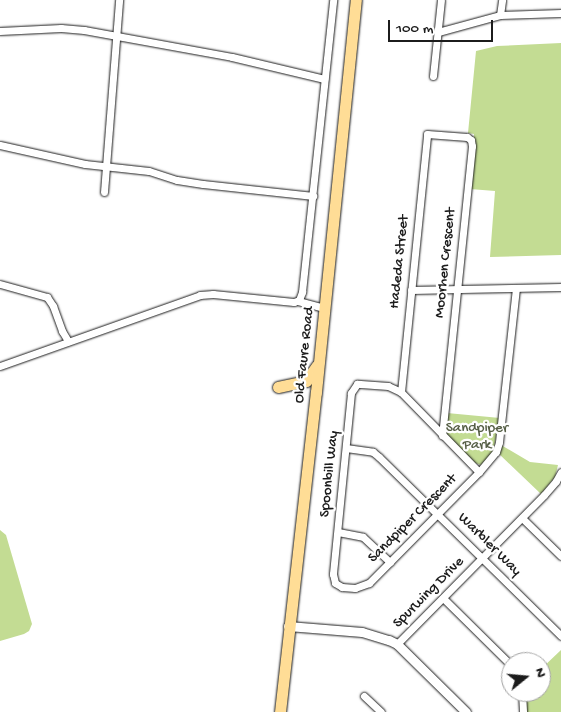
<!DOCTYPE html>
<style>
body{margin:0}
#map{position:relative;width:561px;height:712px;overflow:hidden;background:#fff;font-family:"Gochi Hand",sans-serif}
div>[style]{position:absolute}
.green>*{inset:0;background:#c3dc93}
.roads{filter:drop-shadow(0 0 1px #1c1c1c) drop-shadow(0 0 1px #1c1c1c)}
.minor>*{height:7px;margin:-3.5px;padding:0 3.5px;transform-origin:3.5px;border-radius:3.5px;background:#fff}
.tertiary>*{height:9px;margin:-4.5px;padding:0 4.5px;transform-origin:4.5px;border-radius:4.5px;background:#fff}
.primary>*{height:11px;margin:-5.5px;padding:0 5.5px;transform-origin:5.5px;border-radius:5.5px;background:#ffdd96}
span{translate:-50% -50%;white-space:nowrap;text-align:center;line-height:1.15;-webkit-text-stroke:4.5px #fff;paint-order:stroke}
.street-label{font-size:15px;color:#1c1c1c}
.park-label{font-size:15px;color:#565f46}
.north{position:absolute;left:501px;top:652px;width:50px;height:50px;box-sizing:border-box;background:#fff;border:1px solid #a4a4a4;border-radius:50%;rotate:73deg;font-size:14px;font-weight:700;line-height:20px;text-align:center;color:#1c1c1c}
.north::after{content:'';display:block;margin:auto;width:18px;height:22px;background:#1c1c1c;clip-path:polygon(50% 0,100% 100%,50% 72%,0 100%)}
.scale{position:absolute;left:388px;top:20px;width:105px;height:22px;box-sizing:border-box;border:2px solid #1c1c1c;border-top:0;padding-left:6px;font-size:15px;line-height:18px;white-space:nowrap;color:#1c1c1c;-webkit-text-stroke:4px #fff;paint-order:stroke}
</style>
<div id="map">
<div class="green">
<div style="clip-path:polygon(561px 43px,561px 255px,490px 257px,495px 191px,470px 189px,474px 134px,468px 133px,476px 51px,497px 46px)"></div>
<div style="clip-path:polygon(447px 413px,500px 418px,493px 452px,481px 465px,475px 463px,446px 435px)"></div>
<div style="clip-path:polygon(501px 445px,530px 462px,558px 465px,555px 477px,541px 494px,498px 453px)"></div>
<div style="clip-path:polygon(0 530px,6px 535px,32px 624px,29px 631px,24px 634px,0 641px)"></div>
<div style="clip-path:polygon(561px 650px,561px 712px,525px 712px,524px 692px,541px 692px,541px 669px)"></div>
</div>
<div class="roads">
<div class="minor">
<div style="left:500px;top:15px;width:15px;rotate:-82deg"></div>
<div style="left:0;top:31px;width:61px;rotate:-2.8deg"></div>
<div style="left:61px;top:28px;width:23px;rotate:5deg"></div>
<div style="left:84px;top:30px;width:150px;rotate:10.3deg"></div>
<div style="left:232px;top:57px;width:95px;rotate:13.4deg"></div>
<div style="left:438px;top:32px;width:64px;rotate:-15.3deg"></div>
<div style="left:500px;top:15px;width:61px;rotate:-1.9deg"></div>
<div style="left:433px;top:76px;width:76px;rotate:-84deg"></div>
<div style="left:0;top:145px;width:87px;rotate:12.6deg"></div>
<div style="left:85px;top:164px;width:64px;rotate:6.2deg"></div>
<div style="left:149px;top:171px;width:29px;rotate:18deg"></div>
<div style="left:177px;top:180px;width:26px;rotate:9deg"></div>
<div style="left:203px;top:184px;width:111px;rotate:6.2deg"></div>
<div style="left:104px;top:192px;width:193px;rotate:-85.5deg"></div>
<div style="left:0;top:284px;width:49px;rotate:15.5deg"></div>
<div style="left:47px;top:297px;width:11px;rotate:56deg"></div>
<div style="left:53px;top:306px;width:27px;rotate:70deg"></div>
<div style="left:62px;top:331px;width:12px;rotate:59deg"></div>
<div style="left:411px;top:290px;width:150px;rotate:-1.1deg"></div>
<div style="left:298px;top:301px;width:28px;rotate:15deg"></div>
<div style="left:0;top:366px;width:212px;rotate:-19.5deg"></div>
<div style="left:200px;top:295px;width:13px;rotate:-4deg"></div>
<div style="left:213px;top:294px;width:81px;rotate:5.6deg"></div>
<div style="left:294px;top:302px;width:5px;rotate:-22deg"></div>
<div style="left:299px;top:300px;width:9px;rotate:-69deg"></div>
<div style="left:302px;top:292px;width:294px;rotate:-83.9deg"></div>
<div style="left:401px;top:392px;width:259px;rotate:-84.2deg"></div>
<div style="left:427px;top:134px;width:40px;rotate:4.3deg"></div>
<div style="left:467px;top:137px;width:5px;rotate:37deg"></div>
<div style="left:471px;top:140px;width:6px;rotate:81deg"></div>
<div style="left:472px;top:146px;width:291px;rotate:95.9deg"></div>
<div style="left:346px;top:448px;width:27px;rotate:8deg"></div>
<div style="left:373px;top:452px;width:8px;rotate:40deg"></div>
<div style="left:379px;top:457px;width:255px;rotate:44.5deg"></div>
<div style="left:479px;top:472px;width:112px;rotate:-134.3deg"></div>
<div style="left:401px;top:392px;width:14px;rotate:-155deg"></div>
<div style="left:388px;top:386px;width:31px;rotate:-176deg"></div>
<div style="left:357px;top:384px;width:11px;rotate:124deg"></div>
<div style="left:351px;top:393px;width:182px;rotate:95.7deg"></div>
<div style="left:333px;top:574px;width:9px;rotate:77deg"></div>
<div style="left:335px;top:583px;width:8px;rotate:30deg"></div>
<div style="left:342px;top:587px;width:13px;rotate:4deg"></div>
<div style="left:355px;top:588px;width:15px;rotate:-20deg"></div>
<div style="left:369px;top:583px;width:156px;rotate:-45.3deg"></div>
<div style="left:479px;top:472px;width:26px;rotate:-50deg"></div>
<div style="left:496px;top:452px;width:10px;rotate:-73deg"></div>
<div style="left:499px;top:442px;width:155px;rotate:-83.7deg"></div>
<div style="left:522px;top:518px;width:54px;rotate:44.3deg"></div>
<div style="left:338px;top:532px;width:25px;rotate:11deg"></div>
<div style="left:363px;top:537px;width:37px;rotate:43deg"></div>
<div style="left:443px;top:598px;width:95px;rotate:44.6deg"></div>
<div style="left:397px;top:644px;width:209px;rotate:-45.4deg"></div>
<div style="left:544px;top:495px;width:18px;rotate:-49deg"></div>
<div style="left:556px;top:481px;width:10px;rotate:-61deg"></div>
<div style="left:522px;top:692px;width:20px;rotate:87deg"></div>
<div style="left:364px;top:696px;width:23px;rotate:43deg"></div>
</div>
<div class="tertiary">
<div style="left:288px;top:626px;width:74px;rotate:4.6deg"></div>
<div style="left:362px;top:632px;width:28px;rotate:17deg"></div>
<div style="left:389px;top:640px;width:9px;rotate:27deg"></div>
<div style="left:397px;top:644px;width:97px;rotate:44.6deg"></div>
</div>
<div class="primary">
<div style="left:278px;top:387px;width:29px;rotate:-12deg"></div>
<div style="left:306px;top:381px;width:19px;rotate:-55deg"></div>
<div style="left:280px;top:712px;width:322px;rotate:-83.6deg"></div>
<div style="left:316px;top:392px;width:394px;rotate:-84.2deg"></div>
</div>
</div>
<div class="street-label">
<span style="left:400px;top:262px;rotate:-84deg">Hadeda Street</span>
<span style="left:446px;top:263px;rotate:-84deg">Moorhen Crescent</span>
<span style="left:305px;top:355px;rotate:-84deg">Old Faure Road</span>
<span style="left:330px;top:474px;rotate:-84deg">Spoonbill Way</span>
<span style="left:413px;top:519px;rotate:-45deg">Sandpiper Crescent</span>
<span style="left:489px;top:545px;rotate:45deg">Warbler Way</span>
<span style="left:429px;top:593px;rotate:-45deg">Spurwing Drive</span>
</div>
<div class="park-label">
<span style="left:477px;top:437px">Sandpiper<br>Park</span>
</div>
<div class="north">N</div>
<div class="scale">100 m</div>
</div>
